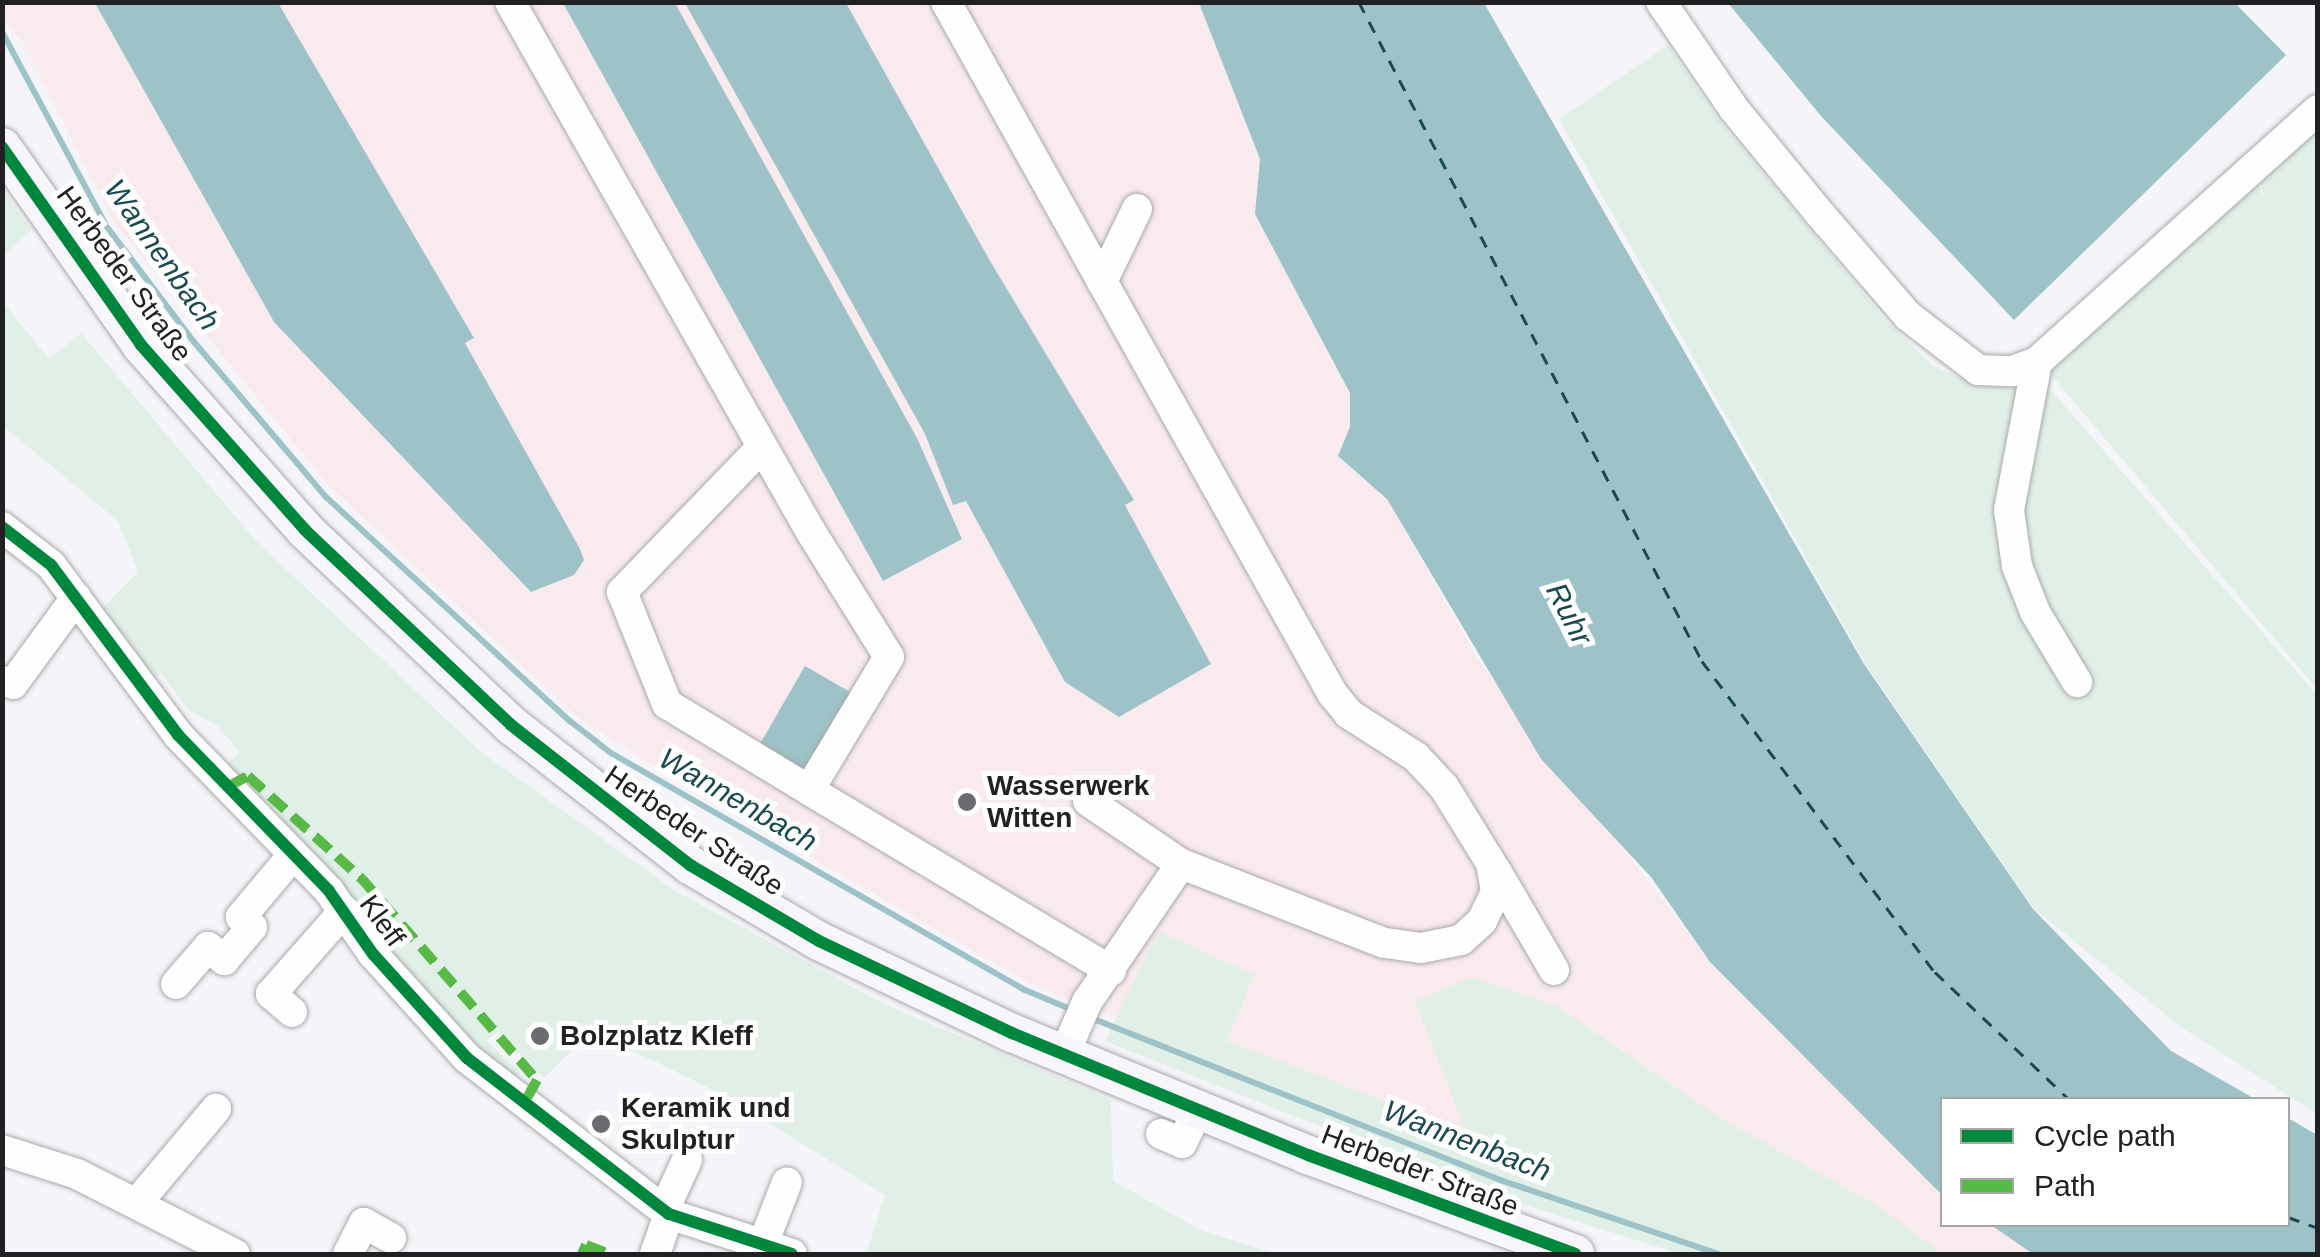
<!DOCTYPE html>
<meta charset="utf-8">
<style>
body{margin:0}
#map{position:relative;width:2320px;height:1257px;overflow:hidden;background:#f5f5f9;font-family:Arial,sans-serif}
div>[style]{position:absolute}
.commercial>*{inset:0;background:#f9ebed}
.green>*{inset:0;background:#e0f0e6}
.water>*{inset:0;background:#9dc2c8;transform-origin:0 0}
.stream>*{height:6px;margin:-3px;padding:0 3px;transform-origin:3px;border-radius:3px;background:#9dc2c8}
.ferry>*{height:2.5px;margin-top:-1.25px;transform-origin:0;background:repeating-linear-gradient(90deg,#194a50 0 12px,transparent 0 22px)}
.roads{filter:drop-shadow(0 0 2px #a9a9ac) drop-shadow(0 0 2px #a9a9ac)}
.minor>*{height:30px;margin:-15px;padding:0 15px;transform-origin:15px;border-radius:15px;background:#fefefe}
.major>*{height:38px;margin:-19px;padding:0 19px;transform-origin:19px;border-radius:19px;background:#f8f6fa}
.quiet>*{height:10px;margin-top:-5px;transform-origin:0;background:repeating-linear-gradient(90deg,#58b947 0 20px,transparent 0 30px)}
.cycleway>*{height:12px;margin:-6px;padding:0 6px;transform-origin:6px;border-radius:6px;background:#00873e}
.dots>*{width:28px;height:28px;translate:-50% -50%;box-sizing:border-box;border:5px solid #fff;border-radius:50%}
span{translate:-50% -50%;white-space:nowrap;text-align:center;line-height:1.15;-webkit-text-stroke:10px #fff;paint-order:stroke}
.street-label{font-size:28px;color:#212124}
.poi-label{font-size:28px;color:#212124;font-weight:700}
.left{translate:0 -50%;text-align:left}
.water-label{font-size:30px;color:#194a50;font-style:italic}
.frame{position:absolute;inset:0;border:5px solid #212124;pointer-events:none}
.legend{position:absolute;left:1940px;top:1097px;width:350px;height:130px;box-sizing:border-box;background:#fff;border:2px solid #a6a6a7;margin:0;padding:12px 18px;list-style:none;font-size:30px;color:#212124}
.legend li{display:flex;align-items:center;gap:20px;height:50px}
.legend b{width:50px;border:2px solid #a6a6a7}
</style>
<div id="map">
<div class="commercial">
<div style="clip-path:polygon(2px 3px,1199px 3px,1260px 159px,1255px 214px,1350px 393px,1350px 427px,1339px 457px,1387px 499px,1481px 664px,1710px 962px,1942px 1195px,1942px 1224px,1991px 1225px,2033px 1254px,1745px 1254px,1480px 1164px,1029px 983px,666px 774px,575px 715px,330px 487px,113px 221px,22px 41px,3px 18px)"></div>
</div>
<div class="green">
<div style="clip-path:polygon(1668px 45px,1718px 119px,1887px 322px,1933px 366px,1973px 383px,2044px 382px,2317px 695px,2317px 1114px,2181px 1027px,2034px 909px,1865px 663px,1559px 119px)"></div>
<div style="clip-path:polygon(2317px 126px,2317px 689px,2046px 369px,2256px 178px,2267px 205px,2257px 175px)"></div>
<div style="clip-path:polygon(3px 190px,31px 230px,3px 256px,2px 256px)"></div>
<div style="clip-path:polygon(2px 301px,49px 359px,81px 333px,257px 542px,480px 751px,674px 890px,886px 1005px,1111px 1100px,1113px 1181px,1201px 1230px,1277px 1254px,866px 1254px,885px 1195px,723px 1095px,648px 1058px,600px 1038px,582px 1040px,544px 1078px,498px 1032px,486px 1040px,519px 1071px,517px 1091px,472px 1056px,404px 966px,383px 954px,221px 769px,240px 752px,216px 725px,189px 711px,161px 673px,149px 682px,98px 612px,138px 572px,118px 521px,3px 426px)"></div>
<div style="clip-path:polygon(1158px 931px,1254px 975px,1227px 1041px,1466px 1132px,1415px 1001px,1471px 977px,1558px 1007px,1722px 1119px,1878px 1206px,1943px 1254px,1680px 1254px,1496px 1196px,1105px 1041px)"></div>
</div>
<div class="water">
<div style="clip-path:polygon(95px 3px,278px 3px,474px 338px,465px 343px,580px 549px,584px 560px,574px 575px,531px 592px,274px 322px)"></div>
<div style="clip-path:polygon(563px 3px,675px 3px,917px 438px,962px 539px,883px 581px)"></div>
<div style="clip-path:polygon(685px 3px,846px 3px,990px 261px,1134px 500px,1125px 505px,1211px 664px,1119px 717px,1065px 682px,966px 501px,953px 505px,925px 434px)"></div>
<div style="clip-path:polygon(1199px 3px,1484px 3px,1864px 664px,2033px 909px,2171px 1051px,2255px 1099px,1942px 1100px,1942px 1195px,1710px 962px,1651px 877px,1541px 759px,1387px 499px,1338px 456px,1350px 427px,1350px 393px,1255px 214px,1260px 159px)"></div>
<div style="clip-path:polygon(1728px 3px,2235px 3px,2286px 55px,2014px 320px,1821px 116px)"></div>
<div style="left:805px;top:666px;width:56px;height:91px;rotate:30deg"></div>
<div style="clip-path:polygon(2288px 1118px,2317px 1135px,2317px 1254px,2033px 1254px,1991px 1225px,2288px 1224px)"></div>
</div>
<div class="stream">
<div style="left:2px;top:32px;width:221px;rotate:61.7deg"></div>
<div style="left:107px;top:227px;width:144px;rotate:52.9deg"></div>
<div style="left:194px;top:342px;width:204px;rotate:49.6deg"></div>
<div style="left:326px;top:497px;width:331px;rotate:42.6deg"></div>
<div style="left:570px;top:721px;width:52px;rotate:38deg"></div>
<div style="left:611px;top:753px;width:477px;rotate:29.8deg"></div>
<div style="left:1025px;top:990px;width:54px;rotate:22.8deg"></div>
<div style="left:1091px;top:1018px;width:443px;rotate:21.6deg"></div>
<div style="left:1503px;top:1181px;width:228px;rotate:18.7deg"></div>
</div>
<div class="ferry">
<div style="left:1359px;top:2px;width:743px;rotate:62.5deg"></div>
<div style="left:1702px;top:661px;width:389px;rotate:53.2deg"></div>
<div style="left:1935px;top:972px;width:186px;rotate:43.5deg"></div>
<div style="left:2288px;top:1217px;width:32px;rotate:20deg"></div>
</div>
<div class="roads">
<div class="minor">
<div style="left:510px;top:2px;width:610px;rotate:60.41deg"></div>
<div style="left:811px;top:532px;width:147px;rotate:58deg"></div>
<div style="left:889px;top:657px;width:155px;rotate:121deg"></div>
<div style="left:809px;top:790px;width:352px;rotate:30.9deg"></div>
<div style="left:946px;top:2px;width:792px;rotate:60.81deg"></div>
<div style="left:1332px;top:693px;width:27px;rotate:51deg"></div>
<div style="left:1349px;top:714px;width:80px;rotate:32.7deg"></div>
<div style="left:1416px;top:757px;width:41px;rotate:47deg"></div>
<div style="left:1444px;top:787px;width:89px;rotate:58.3deg"></div>
<div style="left:1491px;top:863px;width:29px;rotate:80deg"></div>
<div style="left:1496px;top:892px;width:32px;rotate:116deg"></div>
<div style="left:1482px;top:921px;width:28px;rotate:138deg"></div>
<div style="left:1461px;top:940px;width:41px;rotate:168.7deg"></div>
<div style="left:1421px;top:948px;width:37px;rotate:-172deg"></div>
<div style="left:1384px;top:943px;width:218px;rotate:-158.7deg"></div>
<div style="left:1181px;top:864px;width:167px;rotate:124.3deg"></div>
<div style="left:1087px;top:1002px;width:58px;rotate:113.5deg"></div>
<div style="left:1661px;top:2px;width:130px;rotate:55.7deg"></div>
<div style="left:1734px;top:109px;width:136px;rotate:50.7deg"></div>
<div style="left:1820px;top:214px;width:135px;rotate:49.2deg"></div>
<div style="left:1908px;top:316px;width:88px;rotate:37.6deg"></div>
<div style="left:1978px;top:370px;width:34px;rotate:2deg"></div>
<div style="left:2012px;top:371px;width:27px;rotate:-20deg"></div>
<div style="left:2037px;top:362px;width:377px;rotate:-41.9deg"></div>
<div style="left:1102px;top:282px;width:81px;rotate:-64.4deg"></div>
<div style="left:2037px;top:362px;width:151px;rotate:100.7deg"></div>
<div style="left:2009px;top:510px;width:57px;rotate:81.9deg"></div>
<div style="left:2017px;top:566px;width:49px;rotate:68.6deg"></div>
<div style="left:2035px;top:612px;width:82px;rotate:59deg"></div>
<div style="left:762px;top:447px;width:202px;rotate:134deg"></div>
<div style="left:622px;top:592px;width:121px;rotate:68.1deg"></div>
<div style="left:667px;top:704px;width:166px;rotate:31.2deg"></div>
<div style="left:2px;top:527px;width:62px;rotate:37.8deg"></div>
<div style="left:51px;top:565px;width:212px;rotate:53.2deg"></div>
<div style="left:178px;top:735px;width:217px;rotate:45.9deg"></div>
<div style="left:329px;top:891px;width:77px;rotate:55.1deg"></div>
<div style="left:373px;top:954px;width:140px;rotate:47.9deg"></div>
<div style="left:467px;top:1058px;width:255px;rotate:37.7deg"></div>
<div style="left:669px;top:1214px;width:129px;rotate:18deg"></div>
<div style="left:9px;top:681px;width:5px;rotate:37deg"></div>
<div style="left:13px;top:684px;width:107px;rotate:-53.8deg"></div>
<div style="left:1088px;top:801px;width:112px;rotate:34.1deg"></div>
<div style="left:1495px;top:869px;width:117px;rotate:59.7deg"></div>
<div style="left:176px;top:984px;width:49px;rotate:-49.1deg"></div>
<div style="left:208px;top:947px;width:21px;rotate:39deg"></div>
<div style="left:224px;top:960px;width:43px;rotate:-49.7deg"></div>
<div style="left:252px;top:927px;width:15px;rotate:-138deg"></div>
<div style="left:241px;top:917px;width:81px;rotate:-50deg"></div>
<div style="left:292px;top:1012px;width:28px;rotate:-139deg"></div>
<div style="left:271px;top:994px;width:111px;rotate:-48.7deg"></div>
<div style="left:1161px;top:1134px;width:23px;rotate:23deg"></div>
<div style="left:1182px;top:1143px;width:37px;rotate:-64deg"></div>
<div style="left:2px;top:1150px;width:79px;rotate:17.7deg"></div>
<div style="left:77px;top:1174px;width:177px;rotate:26.9deg"></div>
<div style="left:137px;top:1203px;width:123px;rotate:-50deg"></div>
<div style="left:665px;top:1208px;width:53px;rotate:-65.4deg"></div>
<div style="left:763px;top:1244px;width:66px;rotate:-68.8deg"></div>
<div style="left:348px;top:1254px;width:35px;rotate:-63deg"></div>
<div style="left:364px;top:1223px;width:31px;rotate:29deg"></div>
<div style="left:655px;top:1254px;width:42px;rotate:-70.7deg"></div>
</div>
<div class="major">
<div style="left:2px;top:147px;width:242px;rotate:54.9deg"></div>
<div style="left:141px;top:345px;width:247px;rotate:48.4deg"></div>
<div style="left:305px;top:530px;width:284px;rotate:43.4deg"></div>
<div style="left:511px;top:725px;width:227px;rotate:38deg"></div>
<div style="left:690px;top:865px;width:150px;rotate:30.5deg"></div>
<div style="left:819px;top:941px;width:214px;rotate:25.5deg"></div>
<div style="left:1012px;top:1033px;width:320px;rotate:22.4deg"></div>
<div style="left:1308px;top:1155px;width:285px;rotate:20.3deg"></div>
</div>
</div>
<div class="quiet">
<div style="left:229px;top:786px;width:21px;rotate:-28deg"></div>
<div style="left:248px;top:776px;width:154px;rotate:42.1deg"></div>
<div style="left:362px;top:879px;width:267px;rotate:49deg"></div>
<div style="left:537px;top:1080px;width:29px;rotate:119deg"></div>
<div style="left:582px;top:1254px;width:10px;rotate:-66deg"></div>
<div style="left:586px;top:1245px;width:26px;rotate:21deg"></div>
</div>
<div class="cycleway">
<div style="left:2px;top:147px;width:242px;rotate:54.9deg"></div>
<div style="left:141px;top:345px;width:247px;rotate:48.4deg"></div>
<div style="left:305px;top:530px;width:284px;rotate:43.4deg"></div>
<div style="left:511px;top:725px;width:227px;rotate:38deg"></div>
<div style="left:690px;top:865px;width:150px;rotate:30.5deg"></div>
<div style="left:819px;top:941px;width:214px;rotate:25.5deg"></div>
<div style="left:1012px;top:1033px;width:320px;rotate:22.4deg"></div>
<div style="left:1308px;top:1155px;width:285px;rotate:20.3deg"></div>
<div style="left:2px;top:527px;width:62px;rotate:37.8deg"></div>
<div style="left:51px;top:565px;width:212px;rotate:53.2deg"></div>
<div style="left:178px;top:735px;width:217px;rotate:45.9deg"></div>
<div style="left:329px;top:891px;width:77px;rotate:55.1deg"></div>
<div style="left:373px;top:954px;width:140px;rotate:47.9deg"></div>
<div style="left:467px;top:1058px;width:255px;rotate:37.7deg"></div>
<div style="left:669px;top:1214px;width:129px;rotate:18deg"></div>
</div>
<div class="dots">
<div style="left:967px;top:802px;background:#6b6b6f"></div>
<div style="left:540px;top:1036px;background:#6b6b6f"></div>
<div style="left:601px;top:1124px;background:#6b6b6f"></div>
</div>
<div class="street-label">
<span style="left:124px;top:274px;rotate:54deg">Herbeder Straße</span>
<span style="left:694px;top:831px;rotate:34deg">Herbeder Straße</span>
<span style="left:382px;top:921px;rotate:54deg">Kleff</span>
<span style="left:1420px;top:1171px;rotate:21deg">Herbeder Straße</span>
</div>
<div class="poi-label">
<span class="left" style="left:987px;top:802px">Wasserwerk<br>Witten</span>
<span class="left" style="left:560px;top:1036px">Bolzplatz Kleff</span>
<span class="left" style="left:621px;top:1124px">Keramik und<br>Skulptur</span>
</div>
<div class="water-label">
<span style="left:162px;top:255px;rotate:55deg">Wannenbach</span>
<span style="left:1569px;top:614px;rotate:63deg">Ruhr</span>
<span style="left:738px;top:800px;rotate:30deg">Wannenbach</span>
<span style="left:1467px;top:1141px;rotate:21deg">Wannenbach</span>
</div>
<div class="frame"></div>
<ul class="legend">
<li><b style="height:12px;background:#00873e"></b>Cycle path</li>
<li><b style="height:12px;background:#58b947"></b>Path</li>
</ul>
</div>
